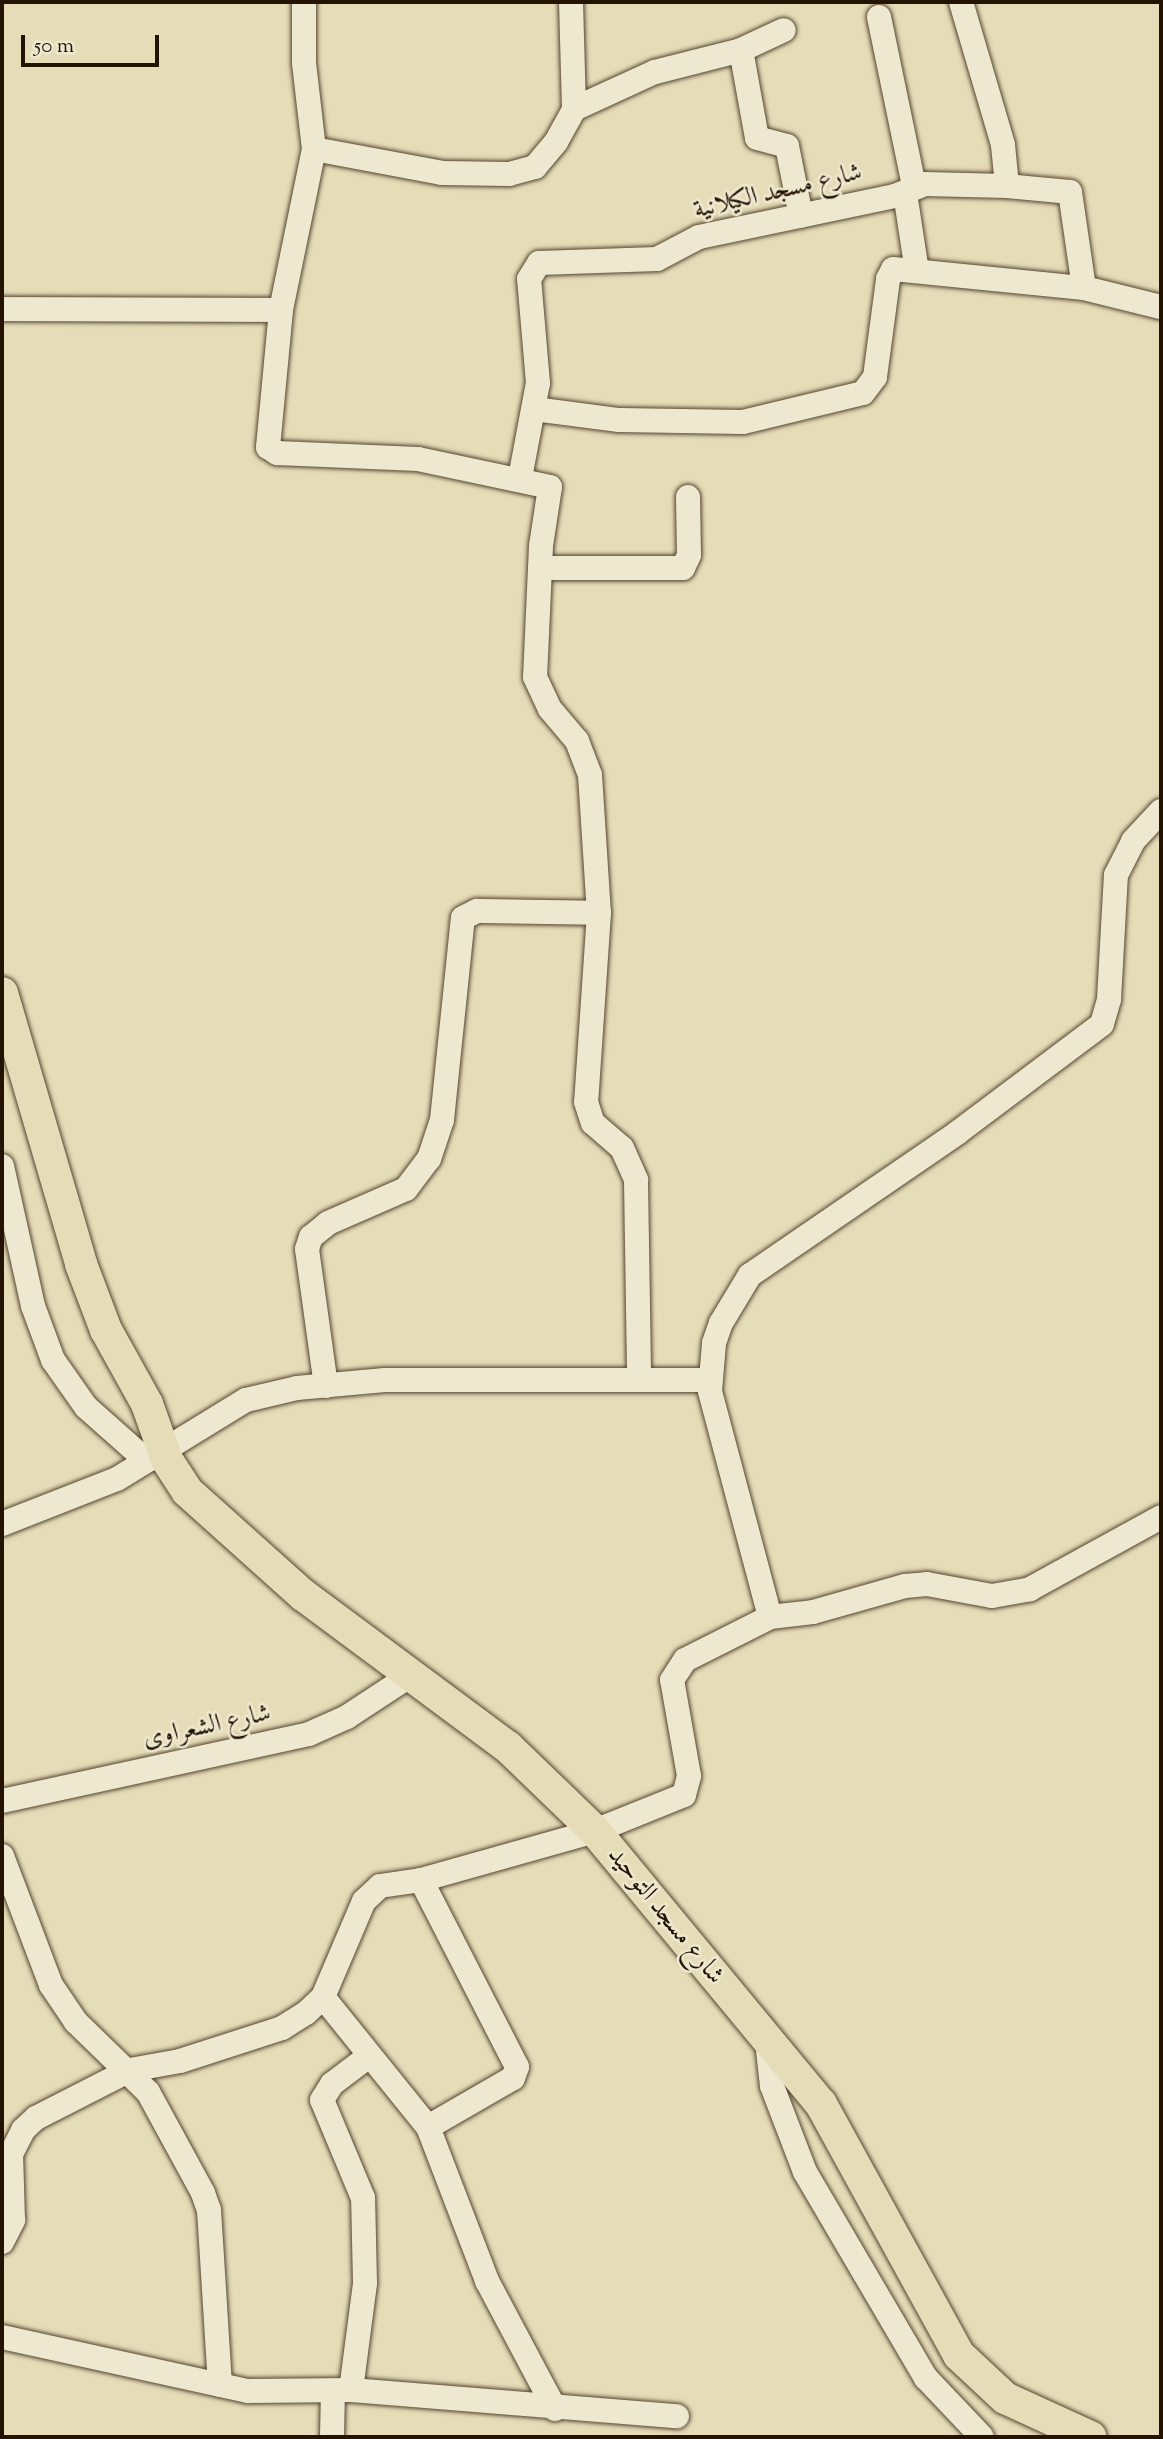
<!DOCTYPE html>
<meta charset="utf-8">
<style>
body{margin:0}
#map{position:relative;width:1163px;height:2439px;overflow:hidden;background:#e6dcb7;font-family:"Sorts Mill Goudy",Amiri,serif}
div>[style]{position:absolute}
.roads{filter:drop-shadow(0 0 2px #544530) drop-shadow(0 0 2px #544530)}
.minor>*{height:24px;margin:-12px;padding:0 12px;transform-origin:12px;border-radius:12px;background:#efe8d0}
.major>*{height:32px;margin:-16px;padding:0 16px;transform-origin:16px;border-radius:16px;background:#e6dcb7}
span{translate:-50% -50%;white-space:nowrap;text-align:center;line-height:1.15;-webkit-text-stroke:5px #efe8d0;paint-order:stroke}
.street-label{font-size:26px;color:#241303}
.frame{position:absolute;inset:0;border:4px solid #241303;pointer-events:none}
.scale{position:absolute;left:21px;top:35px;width:138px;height:32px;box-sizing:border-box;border:4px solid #241303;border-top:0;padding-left:9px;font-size:21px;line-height:24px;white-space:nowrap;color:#241303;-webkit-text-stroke:5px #efe8d0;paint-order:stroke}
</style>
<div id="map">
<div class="roads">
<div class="minor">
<div style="left:304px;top:2px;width:61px;rotate:90deg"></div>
<div style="left:304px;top:63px;width:87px;rotate:83.4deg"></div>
<div style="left:314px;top:149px;width:164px;rotate:101.6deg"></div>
<div style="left:281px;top:310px;width:138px;rotate:95.4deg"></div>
<div style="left:268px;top:447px;width:11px;rotate:34deg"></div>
<div style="left:277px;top:453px;width:141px;rotate:2.4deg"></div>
<div style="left:418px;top:459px;width:135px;rotate:12deg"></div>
<div style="left:550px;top:487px;width:60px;rotate:98.7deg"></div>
<div style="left:541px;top:546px;width:131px;rotate:92.6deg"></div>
<div style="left:535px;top:677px;width:35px;rotate:65deg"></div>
<div style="left:550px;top:709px;width:42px;rotate:49.8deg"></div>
<div style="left:577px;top:741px;width:36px;rotate:69deg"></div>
<div style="left:590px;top:775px;width:138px;rotate:86.3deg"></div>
<div style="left:599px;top:913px;width:189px;rotate:93.9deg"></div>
<div style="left:586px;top:1102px;width:22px;rotate:72deg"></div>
<div style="left:593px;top:1123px;width:38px;rotate:41deg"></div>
<div style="left:622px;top:1148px;width:35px;rotate:66deg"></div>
<div style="left:636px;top:1180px;width:198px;rotate:89.1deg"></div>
<div style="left:961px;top:2px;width:149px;rotate:73.6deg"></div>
<div style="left:1003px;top:145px;width:41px;rotate:84.4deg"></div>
<div style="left:879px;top:17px;width:173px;rotate:78.3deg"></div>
<div style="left:741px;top:50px;width:89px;rotate:79.7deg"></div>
<div style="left:757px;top:138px;width:31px;rotate:15deg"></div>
<div style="left:787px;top:146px;width:71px;rotate:78.7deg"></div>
<div style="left:574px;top:109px;width:89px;rotate:-24.6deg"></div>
<div style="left:655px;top:72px;width:89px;rotate:-14.3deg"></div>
<div style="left:741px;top:50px;width:47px;rotate:-24.9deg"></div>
<div style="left:314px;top:149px;width:130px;rotate:10.6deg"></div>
<div style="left:442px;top:173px;width:67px;rotate:0.9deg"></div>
<div style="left:509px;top:174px;width:27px;rotate:-15deg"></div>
<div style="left:535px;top:167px;width:33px;rotate:-50deg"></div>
<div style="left:556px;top:142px;width:38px;rotate:-61deg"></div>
<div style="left:574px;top:109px;width:107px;rotate:-91.6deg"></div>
<div style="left:905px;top:193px;width:79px;rotate:81.3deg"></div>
<div style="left:2px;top:309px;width:279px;rotate:0.2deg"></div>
<div style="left:534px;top:409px;width:86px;rotate:7.4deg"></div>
<div style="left:619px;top:420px;width:124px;rotate:0.9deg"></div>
<div style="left:743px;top:422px;width:123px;rotate:-13.6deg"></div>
<div style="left:863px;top:393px;width:20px;rotate:-53deg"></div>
<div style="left:875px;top:377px;width:99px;rotate:-82.4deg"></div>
<div style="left:888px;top:279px;width:11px;rotate:-63deg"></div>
<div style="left:893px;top:269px;width:192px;rotate:5.7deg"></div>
<div style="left:1084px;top:288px;width:79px;rotate:13.9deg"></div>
<div style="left:520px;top:478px;width:97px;rotate:-79.3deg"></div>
<div style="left:538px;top:383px;width:104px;rotate:-94.9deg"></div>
<div style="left:529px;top:279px;width:19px;rotate:-58deg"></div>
<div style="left:539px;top:263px;width:118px;rotate:-1.9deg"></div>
<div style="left:657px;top:259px;width:47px;rotate:-27.6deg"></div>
<div style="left:699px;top:237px;width:200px;rotate:-11.8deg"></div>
<div style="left:895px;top:196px;width:32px;rotate:-22deg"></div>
<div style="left:925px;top:184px;width:82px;rotate:1.4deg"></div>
<div style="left:1007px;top:186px;width:63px;rotate:5.4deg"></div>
<div style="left:1070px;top:192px;width:97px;rotate:81.7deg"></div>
<div style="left:540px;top:568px;width:143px"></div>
<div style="left:683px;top:568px;width:14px;rotate:-65deg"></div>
<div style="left:689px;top:555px;width:58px;rotate:-91deg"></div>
<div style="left:2px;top:1166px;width:143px;rotate:77.5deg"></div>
<div style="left:33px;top:1306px;width:58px;rotate:69.7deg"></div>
<div style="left:53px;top:1360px;width:57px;rotate:54.9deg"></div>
<div style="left:86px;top:1407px;width:81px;rotate:41.5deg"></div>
<div style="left:326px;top:1386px;width:138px;rotate:-97.9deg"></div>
<div style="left:307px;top:1249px;width:13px;rotate:-72deg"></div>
<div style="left:311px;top:1237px;width:22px;rotate:-39deg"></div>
<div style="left:328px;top:1223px;width:85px;rotate:-23.6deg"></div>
<div style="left:406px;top:1189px;width:38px;rotate:-53deg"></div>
<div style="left:429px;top:1159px;width:41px;rotate:-71.6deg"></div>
<div style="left:442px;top:1120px;width:203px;rotate:-84.1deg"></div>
<div style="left:463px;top:918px;width:16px;rotate:-27deg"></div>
<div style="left:477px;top:911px;width:122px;rotate:0.9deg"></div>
<div style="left:2px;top:1524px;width:123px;rotate:-21.4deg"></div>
<div style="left:117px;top:1479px;width:151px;rotate:-31.5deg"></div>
<div style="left:246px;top:1400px;width:52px;rotate:-13.2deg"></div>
<div style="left:297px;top:1388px;width:88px;rotate:-5.2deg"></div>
<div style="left:385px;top:1380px;width:325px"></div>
<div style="left:770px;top:1617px;width:234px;rotate:-104.9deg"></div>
<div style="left:710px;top:1391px;width:48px;rotate:-85.2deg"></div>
<div style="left:714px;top:1343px;width:21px;rotate:-71deg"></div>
<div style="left:721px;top:1323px;width:56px;rotate:-58.9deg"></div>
<div style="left:750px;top:1275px;width:251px;rotate:-34.4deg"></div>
<div style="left:957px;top:1133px;width:181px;rotate:-36.9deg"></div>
<div style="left:1102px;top:1024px;width:26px;rotate:-74deg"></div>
<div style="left:1109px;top:999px;width:124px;rotate:-86.8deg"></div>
<div style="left:1116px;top:875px;width:38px;rotate:-63deg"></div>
<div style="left:1133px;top:841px;width:41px;rotate:-47deg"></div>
<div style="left:2px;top:1801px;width:314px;rotate:-12.3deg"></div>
<div style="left:309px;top:1734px;width:42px;rotate:-24.1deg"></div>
<div style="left:347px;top:1717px;width:77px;rotate:-33.3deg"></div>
<div style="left:2px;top:1856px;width:138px;rotate:69.2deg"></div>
<div style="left:51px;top:1985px;width:45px;rotate:56deg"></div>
<div style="left:76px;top:2022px;width:100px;rotate:44.2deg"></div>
<div style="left:148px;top:2092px;width:115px;rotate:61.4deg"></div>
<div style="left:203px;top:2193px;width:18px;rotate:71deg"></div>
<div style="left:209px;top:2210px;width:175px;rotate:86.4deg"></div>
<div style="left:421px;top:1880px;width:210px;rotate:62.8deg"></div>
<div style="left:517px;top:2067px;width:12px;rotate:110deg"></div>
<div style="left:513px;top:2078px;width:98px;rotate:150deg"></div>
<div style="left:323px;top:1997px;width:167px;rotate:51.1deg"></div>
<div style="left:428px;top:2127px;width:165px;rotate:69deg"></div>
<div style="left:487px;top:2281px;width:145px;rotate:62deg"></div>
<div style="left:767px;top:2041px;width:45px;rotate:83.7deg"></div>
<div style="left:772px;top:2086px;width:92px;rotate:69deg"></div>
<div style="left:805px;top:2172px;width:239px;rotate:59.6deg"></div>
<div style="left:926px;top:2378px;width:81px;rotate:46.5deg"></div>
<div style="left:2px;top:2242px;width:25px;rotate:-63deg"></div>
<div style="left:13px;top:2220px;width:66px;rotate:-91.7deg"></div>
<div style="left:11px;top:2154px;width:27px;rotate:-63deg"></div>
<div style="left:23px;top:2130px;width:18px;rotate:-43deg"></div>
<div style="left:36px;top:2118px;width:106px;rotate:-27.1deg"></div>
<div style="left:130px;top:2070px;width:51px;rotate:-10.2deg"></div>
<div style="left:180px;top:2061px;width:107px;rotate:-17.9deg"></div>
<div style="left:282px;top:2028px;width:28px;rotate:-32deg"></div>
<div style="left:306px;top:2013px;width:23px;rotate:-43deg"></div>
<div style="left:323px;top:1997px;width:104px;rotate:-66.9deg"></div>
<div style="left:364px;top:1901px;width:22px;rotate:-43deg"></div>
<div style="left:380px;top:1886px;width:41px;rotate:-8.3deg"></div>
<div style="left:421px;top:1880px;width:181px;rotate:-15.7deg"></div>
<div style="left:595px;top:1831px;width:96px;rotate:-22deg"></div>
<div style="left:684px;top:1795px;width:20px;rotate:-75deg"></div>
<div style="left:689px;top:1776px;width:97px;rotate:-100deg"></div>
<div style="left:672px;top:1680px;width:24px;rotate:-57deg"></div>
<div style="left:685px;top:1660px;width:95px;rotate:-26.8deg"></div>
<div style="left:770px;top:1617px;width:43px;rotate:-6.6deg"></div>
<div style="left:813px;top:1612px;width:96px;rotate:-15.8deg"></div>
<div style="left:905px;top:1586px;width:22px;rotate:-5deg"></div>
<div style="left:927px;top:1584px;width:66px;rotate:10.5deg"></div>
<div style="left:992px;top:1596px;width:39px;rotate:-10deg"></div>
<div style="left:1030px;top:1589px;width:149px;rotate:-28.8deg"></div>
<div style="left:2px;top:2337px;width:252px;rotate:12.4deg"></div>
<div style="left:248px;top:2391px;width:103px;rotate:-0.6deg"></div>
<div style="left:351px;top:2390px;width:327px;rotate:4.6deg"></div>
<div style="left:351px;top:2390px;width:108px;rotate:-82.5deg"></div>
<div style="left:365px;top:2283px;width:85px;rotate:-91.3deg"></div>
<div style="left:363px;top:2198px;width:106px;rotate:-112.7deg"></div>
<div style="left:322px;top:2100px;width:19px;rotate:-58deg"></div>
<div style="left:332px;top:2084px;width:46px;rotate:-37.1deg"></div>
<div style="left:332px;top:2437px;width:46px;rotate:-88.8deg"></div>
</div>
<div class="major">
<div style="left:2px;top:993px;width:282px;rotate:73.7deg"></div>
<div style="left:81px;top:1264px;width:71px;rotate:69.3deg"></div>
<div style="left:106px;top:1330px;width:85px;rotate:61deg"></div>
<div style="left:147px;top:1404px;width:59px;rotate:70.3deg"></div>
<div style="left:167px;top:1460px;width:37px;rotate:57deg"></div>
<div style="left:187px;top:1491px;width:156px;rotate:41.9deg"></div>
<div style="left:303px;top:1595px;width:255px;rotate:36.6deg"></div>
<div style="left:508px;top:1747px;width:121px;rotate:44deg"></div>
<div style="left:595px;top:1831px;width:354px;rotate:50.4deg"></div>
<div style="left:821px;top:2104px;width:286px;rotate:61.2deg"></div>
<div style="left:959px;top:2355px;width:63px;rotate:43.1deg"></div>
<div style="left:1005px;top:2398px;width:94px;rotate:24.6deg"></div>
</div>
</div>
<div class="street-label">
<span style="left:778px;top:192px;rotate:-13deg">شارع مسجد الكيلانية</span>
<span style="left:207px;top:1727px;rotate:-12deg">شارع الشعراوى</span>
<span style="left:665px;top:1916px;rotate:51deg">شارع مسجد التوحيد</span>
</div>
<div class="frame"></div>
<div class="scale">50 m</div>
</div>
